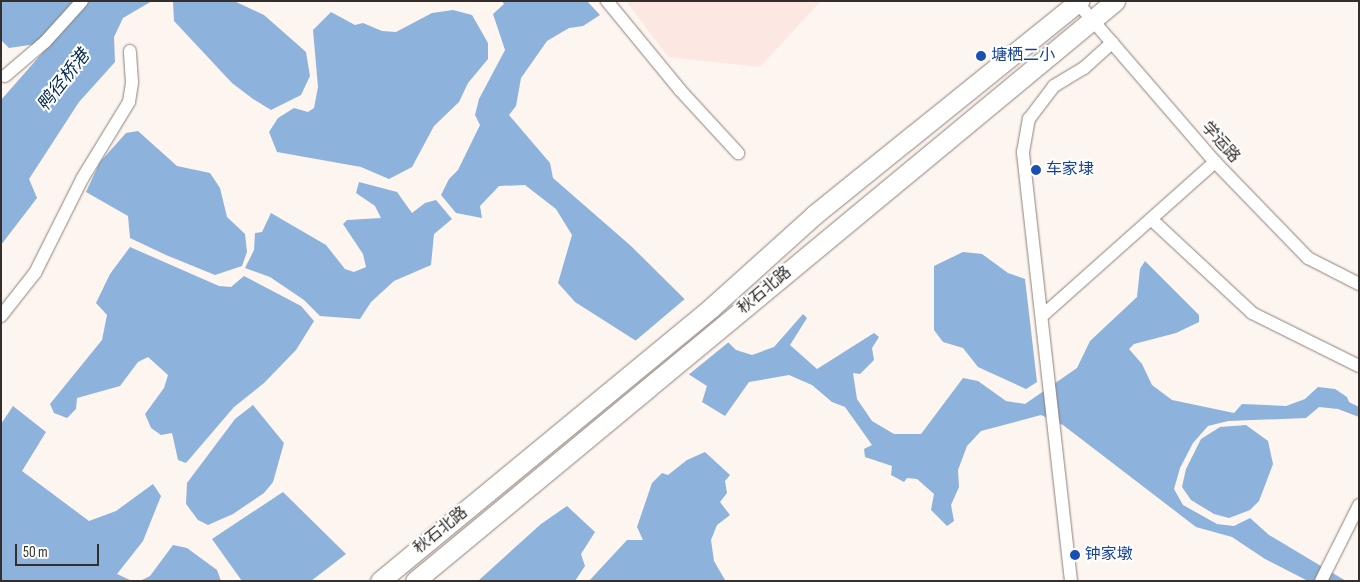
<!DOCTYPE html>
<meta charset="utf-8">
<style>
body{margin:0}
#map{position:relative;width:1360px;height:582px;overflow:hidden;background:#fdf5f0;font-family:"Sofia Sans Condensed","Noto Sans SC",sans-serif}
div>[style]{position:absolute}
.industrial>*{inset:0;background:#fde7e3}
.water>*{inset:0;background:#8db2dc}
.pier>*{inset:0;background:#fdf5f0}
.roads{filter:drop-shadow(0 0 1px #8d8179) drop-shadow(0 0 1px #8d8179)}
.minor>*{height:12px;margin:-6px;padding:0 6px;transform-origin:6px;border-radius:6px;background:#fff}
.primary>*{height:19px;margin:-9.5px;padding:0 9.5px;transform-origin:9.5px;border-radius:9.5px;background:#fff}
.dots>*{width:14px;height:14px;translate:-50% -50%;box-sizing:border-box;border:2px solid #fff;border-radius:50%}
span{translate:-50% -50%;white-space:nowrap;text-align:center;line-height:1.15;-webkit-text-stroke:4px #fff;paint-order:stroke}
.transit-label{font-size:16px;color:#164399}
.left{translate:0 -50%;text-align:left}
.street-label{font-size:16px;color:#342f2c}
.water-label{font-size:18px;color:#032a51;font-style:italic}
.frame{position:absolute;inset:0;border:2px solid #342f2c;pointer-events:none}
.scale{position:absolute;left:15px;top:544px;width:84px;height:22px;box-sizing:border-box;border:2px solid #342f2c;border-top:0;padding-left:6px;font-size:15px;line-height:18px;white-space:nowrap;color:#342f2c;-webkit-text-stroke:4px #fff;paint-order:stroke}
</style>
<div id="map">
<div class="industrial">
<div style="clip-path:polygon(626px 1px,821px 1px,760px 67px,668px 57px)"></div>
</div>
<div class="water">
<div style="clip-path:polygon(1px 1px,78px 1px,36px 44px,9px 48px,1px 40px)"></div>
<div style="clip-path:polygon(88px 1px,152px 1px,123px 18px,114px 37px,115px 62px,79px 102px,29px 179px,37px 198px,1px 245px,1px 100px)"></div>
<div style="clip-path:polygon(173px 1px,234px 1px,264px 15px,306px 52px,310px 76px,301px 95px,271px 110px,253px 99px,232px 83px,174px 21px)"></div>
<div style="clip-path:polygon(502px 1px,587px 1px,600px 15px,583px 26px,569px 28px,547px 41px,521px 78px,516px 106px,509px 115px,550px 163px,553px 178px,631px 246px,736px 350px,752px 355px,774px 347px,803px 314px,807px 318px,790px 345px,817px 369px,874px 333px,879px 337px,872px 348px,874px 360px,860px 374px,853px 373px,857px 399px,872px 421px,894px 434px,921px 434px,963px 378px,978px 381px,1006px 401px,1025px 404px,1077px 368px,1090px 341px,1137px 297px,1140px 269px,1145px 261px,1199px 315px,1199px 322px,1176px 333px,1134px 344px,1129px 349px,1142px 364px,1152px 385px,1172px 400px,1234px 413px,1242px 404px,1286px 406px,1305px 399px,1318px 387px,1335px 389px,1347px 397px,1349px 402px,1359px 407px,1359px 417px,1338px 409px,1319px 407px,1306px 418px,1228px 421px,1208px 426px,1193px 443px,1180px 468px,1174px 489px,1183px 505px,1217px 524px,1234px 526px,1250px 518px,1269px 535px,1346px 581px,1308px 581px,1265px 559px,1232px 537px,1196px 527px,1063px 425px,1041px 415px,981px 431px,967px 446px,958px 470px,959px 487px,951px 505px,954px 521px,947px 526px,931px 510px,934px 494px,917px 479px,907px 478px,904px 482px,891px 475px,892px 466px,865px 457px,864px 449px,872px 445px,860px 428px,845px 407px,832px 402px,812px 385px,789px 375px,749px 382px,725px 416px,702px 402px,707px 386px,575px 302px,558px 283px,572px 235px,556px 209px,525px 185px,499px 186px,480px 206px,482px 218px,456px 213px,441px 195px,449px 179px,458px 170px,480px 125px,475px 115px,479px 99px,505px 50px,493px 14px,504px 4px)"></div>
<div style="clip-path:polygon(453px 10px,472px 15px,488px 43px,488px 59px,468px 83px,459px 102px,434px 126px,412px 167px,389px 179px,361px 167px,277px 152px,269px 132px,278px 118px,294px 108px,308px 112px,314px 108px,318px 87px,313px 30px,331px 12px,355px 25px,363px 23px,382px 31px,396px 32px,432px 13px)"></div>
<div style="clip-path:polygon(138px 131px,177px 166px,210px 173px,220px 188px,227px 217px,245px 234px,247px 252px,242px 266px,215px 275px,166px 255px,130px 238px,128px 216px,86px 192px,100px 162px,126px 133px)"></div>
<div style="clip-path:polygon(359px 182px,397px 192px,412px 213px,425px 203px,436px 200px,452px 219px,434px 234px,431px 265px,394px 281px,371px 302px,360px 319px,320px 316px,304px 300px,270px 277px,245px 268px,254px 250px,255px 233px,262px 232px,271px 213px,326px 245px,345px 269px,354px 272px,366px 267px,363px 254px,343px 224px,347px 220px,381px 218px,375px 206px,356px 193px)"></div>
<div style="clip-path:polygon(130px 247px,219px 286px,231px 287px,244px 276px,301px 306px,314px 321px,296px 350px,264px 383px,234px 407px,186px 463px,178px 460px,172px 433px,161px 435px,151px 428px,145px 414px,164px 388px,168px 375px,148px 357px,138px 362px,120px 386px,77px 398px,76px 409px,67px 418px,54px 413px,50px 404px,102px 340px,107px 315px,96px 303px,110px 274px)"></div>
<div style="clip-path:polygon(963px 252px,982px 254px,1008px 273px,1025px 279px,1037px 382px,1026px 389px,978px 367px,963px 348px,943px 342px,934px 330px,934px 266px)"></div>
<div style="clip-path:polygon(253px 405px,284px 443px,273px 482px,264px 493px,233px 514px,208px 525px,198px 520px,186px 504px,187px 483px,235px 419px)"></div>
<div style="clip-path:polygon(13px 406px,46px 432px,22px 471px,89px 521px,116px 511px,153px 484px,161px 496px,143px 541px,117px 574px,132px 581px,1px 581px,1px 424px)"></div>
<div style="clip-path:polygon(1246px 425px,1268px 441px,1273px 464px,1259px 501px,1250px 510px,1229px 518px,1214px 514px,1191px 500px,1182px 487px,1186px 469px,1201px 439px,1220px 427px)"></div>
<div style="clip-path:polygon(705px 452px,730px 475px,725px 481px,727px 493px,720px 502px,730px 515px,717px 525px,711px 540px,714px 561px,725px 580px,589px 581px,627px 540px,643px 540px,637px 527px,652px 483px,662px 473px,668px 475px,687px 460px)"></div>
<div style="clip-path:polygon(283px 492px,346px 554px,311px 581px,242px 581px,212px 539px)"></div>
<div style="clip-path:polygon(567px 506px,595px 532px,581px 554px,585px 566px,575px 581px,478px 581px,541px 524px)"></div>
<div style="clip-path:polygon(173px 545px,187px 548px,217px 570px,221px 581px,140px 581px,150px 576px)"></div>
</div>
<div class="pier">
<div style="clip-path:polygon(686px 298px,730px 341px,687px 376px,634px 342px)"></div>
</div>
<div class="roads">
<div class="minor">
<div style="left:607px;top:1px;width:115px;rotate:50.6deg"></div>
<div style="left:680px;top:90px;width:86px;rotate:47.4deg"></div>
<div style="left:1076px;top:1px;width:213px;rotate:49.2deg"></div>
<div style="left:1215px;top:162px;width:134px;rotate:45.9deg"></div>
<div style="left:1308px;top:258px;width:57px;rotate:27deg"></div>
<div style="left:5px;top:76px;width:52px;rotate:-40.4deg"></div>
<div style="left:45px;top:42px;width:55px;rotate:-47.9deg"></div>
<div style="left:1151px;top:219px;width:138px;rotate:42.9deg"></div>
<div style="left:1252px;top:313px;width:119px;rotate:26.4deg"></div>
<div style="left:1px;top:316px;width:55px;rotate:-51.7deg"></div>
<div style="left:35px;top:273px;width:105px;rotate:-63.4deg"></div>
<div style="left:82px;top:179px;width:90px;rotate:-58.6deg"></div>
<div style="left:129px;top:102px;width:20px;rotate:-81deg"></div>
<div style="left:132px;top:82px;width:31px;rotate:-94deg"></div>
<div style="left:1042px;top:316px;width:232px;rotate:-41.7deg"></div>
<div style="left:1071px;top:581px;width:432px;rotate:-96.4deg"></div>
<div style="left:1023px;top:152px;width:34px;rotate:-80deg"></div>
<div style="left:1029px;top:119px;width:41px;rotate:-52.9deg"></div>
<div style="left:1054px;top:86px;width:35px;rotate:-31deg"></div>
<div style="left:1084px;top:68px;width:38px;rotate:-42deg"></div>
<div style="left:1321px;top:581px;width:85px;rotate:-63.4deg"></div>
</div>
<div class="primary">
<div style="left:380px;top:581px;width:430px;rotate:-39.5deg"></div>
<div style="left:712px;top:307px;width:137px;rotate:-42deg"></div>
<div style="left:814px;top:215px;width:341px;rotate:-38.9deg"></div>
<div style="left:415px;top:581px;width:909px;rotate:-39.64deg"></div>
</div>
</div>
<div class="dots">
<div style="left:981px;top:56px;background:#1a4fb4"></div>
<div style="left:1036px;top:170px;background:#1a4fb4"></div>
<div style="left:1075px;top:555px;background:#1a4fb4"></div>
</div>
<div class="transit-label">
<span class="left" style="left:991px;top:56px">塘栖二小</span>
<span class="left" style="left:1046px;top:170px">车家埭</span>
<span class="left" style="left:1085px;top:555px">钟家墩</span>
</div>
<div class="street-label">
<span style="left:1220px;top:143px;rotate:48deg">学运路</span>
<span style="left:765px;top:291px;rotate:-40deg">秋石北路</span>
<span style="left:441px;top:531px;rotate:-39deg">秋石北路</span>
</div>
<div class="water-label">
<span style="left:64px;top:81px;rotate:-52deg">鸭径桥港</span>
</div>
<div class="frame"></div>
<div class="scale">50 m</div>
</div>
